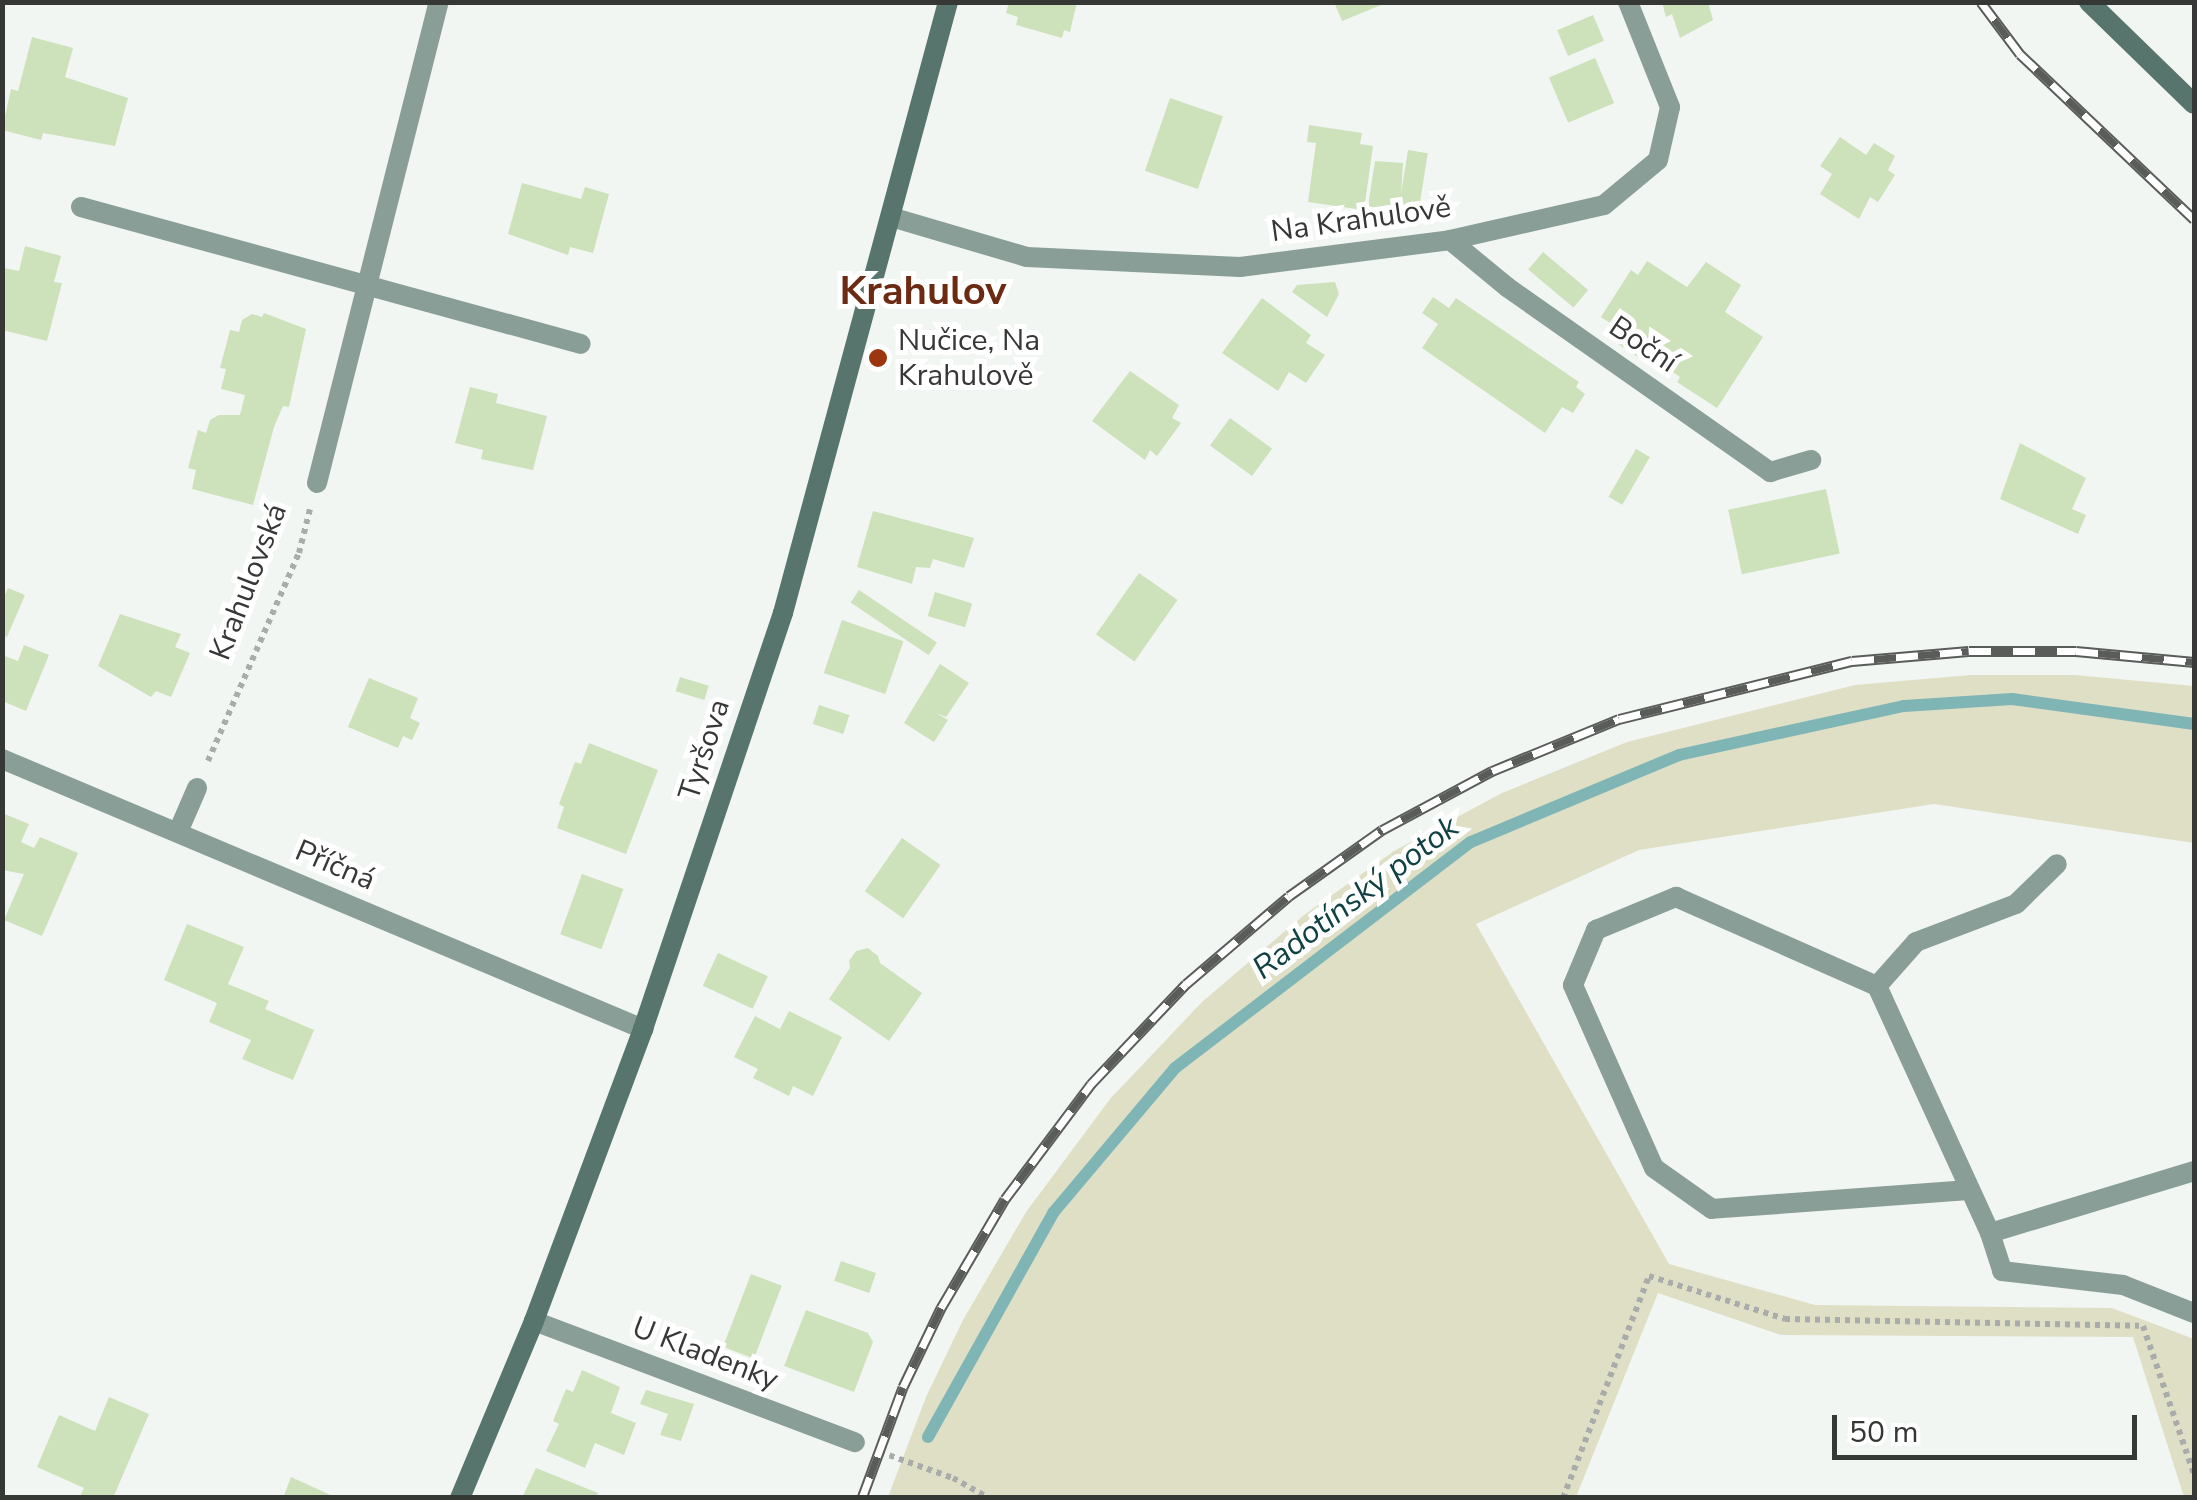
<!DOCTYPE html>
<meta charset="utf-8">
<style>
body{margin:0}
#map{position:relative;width:2197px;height:1500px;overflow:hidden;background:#f2f6f3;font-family:"Nunito Sans",sans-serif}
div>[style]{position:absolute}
.green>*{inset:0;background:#dfdfc6}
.stream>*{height:12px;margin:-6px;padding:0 6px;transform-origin:6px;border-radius:6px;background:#80b5b6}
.building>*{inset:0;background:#cde1bb;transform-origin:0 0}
.path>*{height:6px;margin-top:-3px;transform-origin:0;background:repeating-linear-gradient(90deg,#a9acaa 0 5px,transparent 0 10px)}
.lane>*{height:20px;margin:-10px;padding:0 10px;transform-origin:10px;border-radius:10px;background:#8a9e98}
.street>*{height:20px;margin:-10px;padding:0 10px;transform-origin:10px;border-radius:10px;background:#8a9e98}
.secondary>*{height:20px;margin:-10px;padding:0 10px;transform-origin:10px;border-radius:10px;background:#57756c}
.rail>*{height:11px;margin-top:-5.5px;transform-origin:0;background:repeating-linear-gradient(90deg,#fff 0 22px,#5a5c5a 0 44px);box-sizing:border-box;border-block:2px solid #5a5c5a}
.dots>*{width:28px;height:28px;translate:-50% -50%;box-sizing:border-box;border:5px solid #fff;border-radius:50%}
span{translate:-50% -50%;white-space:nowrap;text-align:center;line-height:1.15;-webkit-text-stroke:10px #fff;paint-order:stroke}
.street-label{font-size:30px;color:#363836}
.poi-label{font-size:30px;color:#363836}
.left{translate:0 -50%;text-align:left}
.water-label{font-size:32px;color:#104143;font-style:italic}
.district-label{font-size:40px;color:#6c2a13;font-weight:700}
.frame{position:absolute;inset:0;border:5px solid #363836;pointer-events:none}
.scale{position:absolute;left:1832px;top:1415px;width:305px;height:45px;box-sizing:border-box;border:5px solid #363836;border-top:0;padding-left:12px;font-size:30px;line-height:35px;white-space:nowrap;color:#363836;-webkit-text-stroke:8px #fff;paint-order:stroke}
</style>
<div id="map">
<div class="green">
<div style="clip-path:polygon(1970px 675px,2075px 675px,2194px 686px,2194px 843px,1934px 804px,1639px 850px,1476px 924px,1669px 1264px,1815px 1305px,2112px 1308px,2194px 1339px,2194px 1497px,2184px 1497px,2133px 1337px,1781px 1335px,1658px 1293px,1576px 1497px,888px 1497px,926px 1397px,963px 1320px,1026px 1212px,1110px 1099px,1202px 1002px,1304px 915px,1394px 851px,1502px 793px,1627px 742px,1855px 685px)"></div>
</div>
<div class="stream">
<div style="left:928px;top:1437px;width:257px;rotate:-60.8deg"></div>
<div style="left:1053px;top:1213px;width:189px;rotate:-49.9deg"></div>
<div style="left:1175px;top:1068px;width:372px;rotate:-37.4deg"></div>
<div style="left:1471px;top:842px;width:225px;rotate:-22.7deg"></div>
<div style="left:1679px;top:755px;width:230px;rotate:-12.3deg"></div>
<div style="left:1904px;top:706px;width:108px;rotate:-3.7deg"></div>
<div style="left:2012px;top:699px;width:184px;rotate:7.8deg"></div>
</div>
<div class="building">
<div style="clip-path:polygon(1009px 2px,1077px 2px,1070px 32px,1064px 30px,1062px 38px,1016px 25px,1018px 17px,1006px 13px)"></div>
<div style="clip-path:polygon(1334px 2px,1386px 2px,1386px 3px,1342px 21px)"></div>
<div style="clip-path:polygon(1662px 2px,1708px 2px,1713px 20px,1680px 38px,1672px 14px,1666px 17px)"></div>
<div style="left:1593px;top:15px;width:28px;height:39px;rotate:67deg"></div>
<div style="clip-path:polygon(32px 37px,73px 48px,65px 77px,128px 98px,115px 146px,43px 133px,41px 140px,2px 130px,11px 89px,18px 91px)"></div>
<div style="left:1595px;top:58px;width:49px;height:50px;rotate:67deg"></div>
<div style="left:1170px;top:98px;width:56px;height:77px;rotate:19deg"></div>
<div style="clip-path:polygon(1309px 125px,1362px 133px,1360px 144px,1373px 146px,1364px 210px,1308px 202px,1316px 143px,1307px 142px)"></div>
<div style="clip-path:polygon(1840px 137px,1866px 155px,1874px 143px,1895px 156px,1888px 170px,1895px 175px,1878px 202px,1870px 197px,1859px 219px,1820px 194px,1832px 174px,1820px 166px)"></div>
<div style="left:1408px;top:150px;width:20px;height:66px;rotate:9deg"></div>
<div style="clip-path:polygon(1375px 161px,1403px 163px,1400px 213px,1368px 206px)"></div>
<div style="clip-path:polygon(522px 183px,581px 199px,585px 187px,609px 194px,593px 253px,570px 247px,568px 255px,508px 234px)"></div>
<div style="clip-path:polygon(25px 246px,61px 256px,54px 282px,62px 283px,47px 341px,2px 330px,4px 268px,19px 271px)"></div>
<div style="left:1543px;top:252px;width:59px;height:23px;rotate:40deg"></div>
<div style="clip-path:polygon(1647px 261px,1687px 287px,1706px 262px,1741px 285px,1725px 312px,1763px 337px,1717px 408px,1677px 382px,1680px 377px,1645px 353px,1641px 359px,1603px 334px,1610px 323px,1601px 317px,1631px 270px,1638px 275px)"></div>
<div style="clip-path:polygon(1335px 282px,1339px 294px,1327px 317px,1292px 292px,1297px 285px)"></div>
<div style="clip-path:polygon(1433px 297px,1449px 308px,1456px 298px,1579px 382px,1576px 387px,1585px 394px,1573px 413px,1562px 407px,1545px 433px,1422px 348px,1438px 324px,1422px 313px)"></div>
<div style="clip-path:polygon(1262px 298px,1311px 335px,1306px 343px,1325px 355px,1306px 383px,1289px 372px,1278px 391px,1222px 353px)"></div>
<div style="clip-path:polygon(264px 313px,306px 329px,289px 407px,283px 406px,274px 427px,253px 505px,192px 489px,196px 470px,188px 468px,198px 430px,206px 433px,210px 420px,219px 415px,240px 415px,245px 395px,221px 389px,226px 369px,220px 368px,230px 330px,239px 332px,242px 320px,252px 314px,262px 317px)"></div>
<div style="clip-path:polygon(1130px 371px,1179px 405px,1172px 418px,1181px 423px,1157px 456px,1150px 450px,1145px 460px,1092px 421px)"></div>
<div style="clip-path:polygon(470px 387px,498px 394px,496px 403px,547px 416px,533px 470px,481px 459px,483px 450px,455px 443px)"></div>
<div style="left:1230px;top:418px;width:52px;height:34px;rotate:36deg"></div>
<div style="clip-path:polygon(2020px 443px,2086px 478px,2072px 509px,2086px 515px,2078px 534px,2000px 499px)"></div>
<div style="left:1636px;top:449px;width:16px;height:55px;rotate:30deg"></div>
<div style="left:1826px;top:489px;width:66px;height:100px;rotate:78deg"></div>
<div style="clip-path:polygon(873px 511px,974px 538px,964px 568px,933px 559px,930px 568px,916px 567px,912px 584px,857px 567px)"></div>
<div style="left:1139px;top:573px;width:47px;height:75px;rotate:35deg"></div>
<div style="clip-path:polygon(8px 588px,25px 595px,7px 637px,2px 635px,2px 601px)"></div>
<div style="left:859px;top:590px;width:94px;height:15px;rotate:34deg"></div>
<div style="left:935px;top:592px;width:39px;height:25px;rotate:17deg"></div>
<div style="clip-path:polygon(120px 614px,181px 634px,175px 647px,190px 653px,171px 697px,156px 691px,151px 697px,98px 666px)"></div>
<div style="left:842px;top:620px;width:65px;height:56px;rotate:19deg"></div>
<div style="clip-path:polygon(24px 645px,49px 655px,26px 711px,2px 701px,2px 655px,18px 661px)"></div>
<div style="clip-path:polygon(940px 664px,969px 683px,946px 717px,936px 713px,948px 720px,934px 742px,904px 723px)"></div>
<div style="left:680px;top:677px;width:30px;height:15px;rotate:17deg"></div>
<div style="clip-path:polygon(369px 678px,418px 698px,410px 718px,420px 723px,412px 740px,403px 736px,398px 748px,348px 727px)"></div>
<div style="left:819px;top:705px;width:32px;height:20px;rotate:18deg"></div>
<div style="clip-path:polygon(589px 743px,658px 770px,626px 854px,557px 828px,564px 807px,559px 804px,575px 762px,581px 764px)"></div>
<div style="clip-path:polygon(2px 813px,29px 824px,21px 842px,34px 848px,40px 837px,78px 853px,42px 936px,4px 920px,24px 874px,2px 870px)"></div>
<div style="left:902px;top:838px;width:47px;height:65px;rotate:35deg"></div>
<div style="left:582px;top:874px;width:44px;height:64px;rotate:20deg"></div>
<div style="clip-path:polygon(187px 924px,244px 947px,228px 984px,269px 1001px,265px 1009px,314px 1030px,293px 1080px,242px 1059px,251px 1040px,209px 1022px,217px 1003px,164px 980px)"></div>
<div style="clip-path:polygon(868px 948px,878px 956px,880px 963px,922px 993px,889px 1041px,829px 999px,850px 968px,849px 961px,856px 951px)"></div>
<div style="left:718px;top:953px;width:55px;height:36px;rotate:25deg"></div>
<div style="clip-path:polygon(789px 1011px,842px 1037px,813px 1096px,793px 1086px,789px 1096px,753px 1078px,758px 1069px,734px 1057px,755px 1016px,780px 1029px)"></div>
<div style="left:841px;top:1261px;width:37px;height:21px;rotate:19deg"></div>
<div style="left:751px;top:1274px;width:33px;height:78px;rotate:21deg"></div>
<div style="clip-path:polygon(806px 1310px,868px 1333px,873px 1342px,854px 1392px,784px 1366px)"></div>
<div style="clip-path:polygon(582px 1370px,620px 1387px,611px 1413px,636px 1423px,624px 1455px,595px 1443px,585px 1468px,546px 1451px,559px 1424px,553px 1421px,566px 1389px,573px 1392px)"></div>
<div style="clip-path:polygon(646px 1390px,694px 1404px,681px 1441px,660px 1435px,668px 1414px,640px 1404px)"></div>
<div style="clip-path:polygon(109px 1397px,149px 1414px,113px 1498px,79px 1498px,84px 1488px,37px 1467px,59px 1415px,95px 1431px)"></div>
<div style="clip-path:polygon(536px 1468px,598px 1493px,596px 1498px,522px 1498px)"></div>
<div style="clip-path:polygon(291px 1477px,337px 1498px,283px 1498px)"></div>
</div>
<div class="path">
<div style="left:208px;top:761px;width:227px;rotate:-66.4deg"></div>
<div style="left:299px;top:553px;width:45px;rotate:-76deg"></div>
<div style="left:2143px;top:1326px;width:157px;rotate:71deg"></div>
<div style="left:880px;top:1452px;width:77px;rotate:19.6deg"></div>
<div style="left:953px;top:1478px;width:41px;rotate:29.1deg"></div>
<div style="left:1563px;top:1498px;width:238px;rotate:-68.8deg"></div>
<div style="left:1649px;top:1276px;width:143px;rotate:17.5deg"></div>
<div style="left:1785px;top:1319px;width:354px;rotate:1.1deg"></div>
</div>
<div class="lane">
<div style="left:1877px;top:986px;width:59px;rotate:-48.4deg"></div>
<div style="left:1916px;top:942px;width:107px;rotate:-20.8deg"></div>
<div style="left:2016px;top:904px;width:57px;rotate:-44.3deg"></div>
<div style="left:1969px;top:1190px;width:258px;rotate:175.8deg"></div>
<div style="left:1712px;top:1209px;width:71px;rotate:-144.7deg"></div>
<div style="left:1654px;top:1168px;width:200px;rotate:-113.9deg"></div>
<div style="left:1573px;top:985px;width:60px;rotate:-67.3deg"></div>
<div style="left:1596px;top:930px;width:87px;rotate:-22.4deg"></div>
<div style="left:1676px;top:897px;width:220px;rotate:23.9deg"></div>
<div style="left:1877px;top:986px;width:272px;rotate:65.4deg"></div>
<div style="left:1990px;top:1233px;width:213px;rotate:-16.9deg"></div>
<div style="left:1990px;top:1233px;width:40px;rotate:72deg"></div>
<div style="left:2002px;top:1271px;width:122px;rotate:6.6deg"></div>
<div style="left:2123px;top:1285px;width:76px;rotate:21.5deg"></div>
</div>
<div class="street">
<div style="left:81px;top:207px;width:518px;rotate:15.32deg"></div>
<div style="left:891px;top:217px;width:142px;rotate:16.4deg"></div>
<div style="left:1027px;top:257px;width:213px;rotate:2.7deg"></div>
<div style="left:1240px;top:267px;width:212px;rotate:-7.3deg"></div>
<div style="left:1450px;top:240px;width:158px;rotate:-12.8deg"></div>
<div style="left:1604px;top:205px;width:70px;rotate:-39.8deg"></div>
<div style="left:1658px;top:160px;width:54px;rotate:-77.2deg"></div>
<div style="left:1670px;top:107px;width:113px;rotate:-111.8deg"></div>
<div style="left:1450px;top:240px;width:74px;rotate:39.5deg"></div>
<div style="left:1507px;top:287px;width:322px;rotate:35.1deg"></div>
<div style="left:1770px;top:472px;width:43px;rotate:-16.3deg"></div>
<div style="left:317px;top:483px;width:496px;rotate:-75.8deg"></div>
<div style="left:2px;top:759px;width:696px;rotate:22.84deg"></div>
<div style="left:178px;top:832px;width:48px;rotate:-66.6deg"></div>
<div style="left:534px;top:1321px;width:343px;rotate:20.7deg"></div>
</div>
<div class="secondary">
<div style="left:2089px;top:2px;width:146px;rotate:44.2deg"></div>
<div style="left:460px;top:1498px;width:192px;rotate:-67.3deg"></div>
<div style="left:534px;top:1321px;width:312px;rotate:-69.5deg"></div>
<div style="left:643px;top:1029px;width:439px;rotate:-71.4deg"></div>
<div style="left:783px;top:613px;width:633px;rotate:-74.89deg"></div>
</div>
<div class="rail">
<div style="left:1981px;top:2px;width:65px;rotate:53.1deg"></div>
<div style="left:2020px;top:54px;width:240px;rotate:43.5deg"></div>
<div style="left:862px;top:1498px;width:118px;rotate:-69.7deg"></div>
<div style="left:903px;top:1387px;width:88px;rotate:-64.3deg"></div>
<div style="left:941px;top:1308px;width:126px;rotate:-59.6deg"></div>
<div style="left:1005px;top:1199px;width:144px;rotate:-53.2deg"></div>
<div style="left:1091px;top:1084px;width:138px;rotate:-46.5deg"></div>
<div style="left:1186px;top:984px;width:135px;rotate:-40.5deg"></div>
<div style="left:1289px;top:896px;width:114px;rotate:-35.4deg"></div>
<div style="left:1382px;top:830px;width:125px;rotate:-28.2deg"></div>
<div style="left:1492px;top:771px;width:137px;rotate:-22.3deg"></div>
<div style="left:1619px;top:719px;width:240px;rotate:-14deg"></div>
<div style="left:1852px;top:661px;width:117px;rotate:-4.9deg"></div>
<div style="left:1969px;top:651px;width:107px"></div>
<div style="left:2076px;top:651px;width:119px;rotate:5.3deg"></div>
</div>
<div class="dots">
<div style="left:878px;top:358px;background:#9c360e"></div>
</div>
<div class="street-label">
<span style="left:1361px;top:220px;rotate:-8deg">Na Krahulově</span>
<span style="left:1643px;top:345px;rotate:34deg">Boční</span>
<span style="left:249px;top:582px;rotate:-69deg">Krahulovská</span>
<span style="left:705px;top:750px;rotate:-72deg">Tyršova</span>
<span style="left:335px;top:866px;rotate:23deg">Příčná</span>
<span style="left:705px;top:1354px;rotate:21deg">U Kladenky</span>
</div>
<div class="poi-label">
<span class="left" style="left:898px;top:358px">Nučice, Na<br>Krahulově</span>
</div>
<div class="water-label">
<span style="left:1356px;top:898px;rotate:-37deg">Radotínský potok</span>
</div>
<div class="district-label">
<span style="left:923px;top:291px">Krahulov</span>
</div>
<div class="frame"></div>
<div class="scale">50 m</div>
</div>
